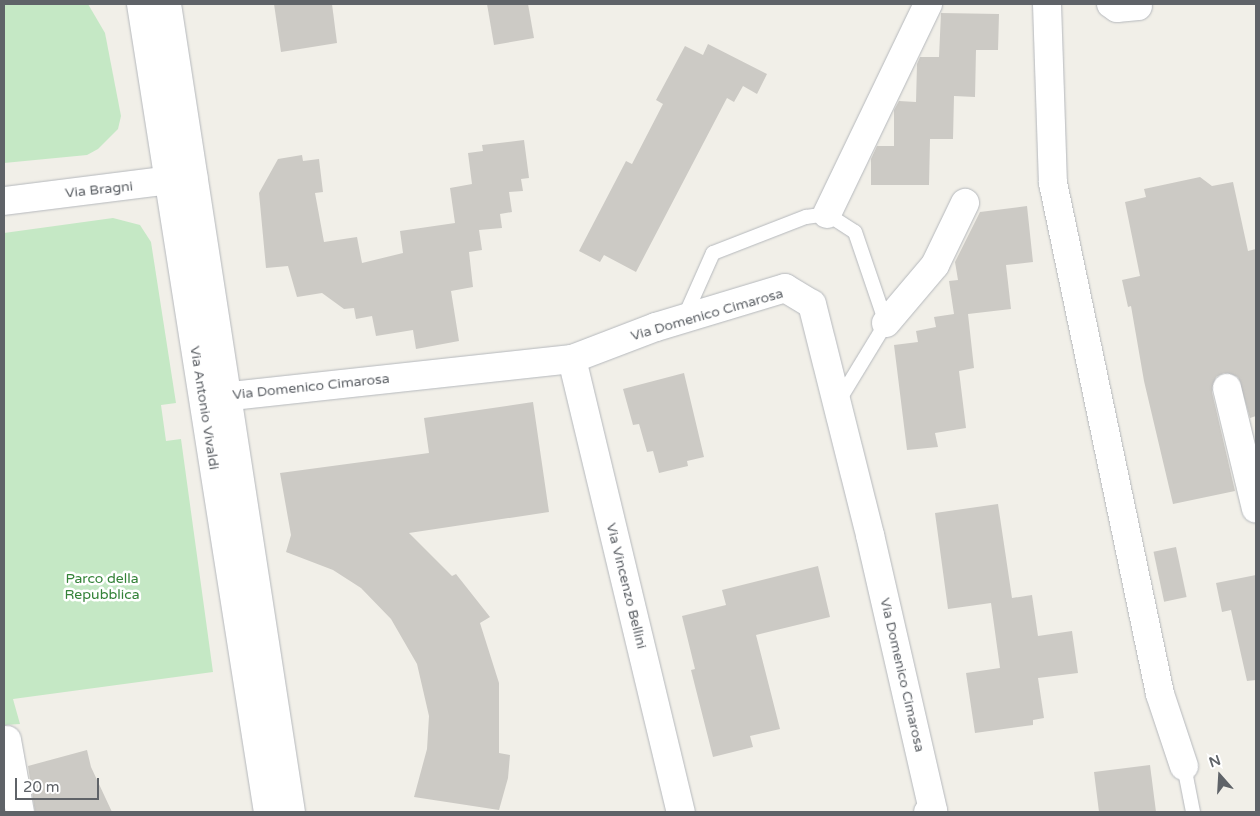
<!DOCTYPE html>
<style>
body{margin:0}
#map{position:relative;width:1260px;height:816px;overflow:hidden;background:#f1efe8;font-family:"Varela Round",sans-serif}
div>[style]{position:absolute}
.green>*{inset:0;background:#c5e8c5}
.building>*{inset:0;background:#cccac5;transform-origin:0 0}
.roads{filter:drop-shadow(0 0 1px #b5b8bc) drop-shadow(0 0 1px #b5b8bc)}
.lane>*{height:14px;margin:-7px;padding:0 7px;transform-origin:7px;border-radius:7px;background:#fff}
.street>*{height:28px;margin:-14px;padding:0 14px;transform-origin:14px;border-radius:14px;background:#fff}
.secondary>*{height:28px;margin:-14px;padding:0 14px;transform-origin:14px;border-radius:14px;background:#fff}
span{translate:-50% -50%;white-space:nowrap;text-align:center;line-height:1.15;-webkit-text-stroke:5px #fff;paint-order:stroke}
.street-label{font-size:14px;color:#5f6368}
.park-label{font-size:14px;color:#348238}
.frame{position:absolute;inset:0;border:5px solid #5f6368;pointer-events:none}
.north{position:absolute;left:1195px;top:751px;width:50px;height:50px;-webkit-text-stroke:4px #fff;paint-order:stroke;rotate:341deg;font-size:14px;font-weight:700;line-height:20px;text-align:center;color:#5f6368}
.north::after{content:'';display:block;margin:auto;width:18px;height:22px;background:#5f6368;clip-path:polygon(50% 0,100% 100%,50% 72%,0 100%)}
.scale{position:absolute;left:15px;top:778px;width:84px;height:22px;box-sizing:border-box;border:2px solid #5f6368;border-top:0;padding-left:6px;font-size:15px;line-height:18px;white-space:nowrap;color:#5f6368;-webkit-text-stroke:4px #fff;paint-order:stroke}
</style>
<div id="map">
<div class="green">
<div style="clip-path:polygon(4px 4px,88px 4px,105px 33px,121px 116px,118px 129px,98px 149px,87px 155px,4px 163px)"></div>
<div style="clip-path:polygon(113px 218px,140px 225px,151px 242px,176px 403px,161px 405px,166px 441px,181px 439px,213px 672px,13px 699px,20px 724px,4px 725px,4px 233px)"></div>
</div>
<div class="building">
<div style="clip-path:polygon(274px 4px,332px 4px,337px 43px,281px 52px)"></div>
<div style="clip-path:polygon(487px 4px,528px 4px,534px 38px,494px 45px)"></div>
<div style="clip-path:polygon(941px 13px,999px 14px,998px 50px,976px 50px,975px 97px,954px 96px,953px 139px,930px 139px,929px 185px,871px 185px,871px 159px,877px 146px,894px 146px,894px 110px,899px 101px,916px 102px,917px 64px,920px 57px,939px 57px)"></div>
<div style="clip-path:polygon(708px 44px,767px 74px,757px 94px,743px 86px,734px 102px,727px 98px,636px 272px,604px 255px,600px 262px,579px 251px,626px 161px,632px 164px,663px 104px,656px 100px,685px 46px,703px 55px)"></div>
<div style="clip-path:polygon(524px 140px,529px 178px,521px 179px,523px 191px,509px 192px,512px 212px,500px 214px,502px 228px,479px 230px,482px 250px,469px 252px,473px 287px,451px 291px,459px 341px,416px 349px,413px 330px,376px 336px,372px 316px,356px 319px,354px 308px,344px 309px,322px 293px,297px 297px,288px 266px,266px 268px,259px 193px,278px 159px,302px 155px,303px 161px,319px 159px,323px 192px,315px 193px,324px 242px,357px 237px,362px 263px,403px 253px,400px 231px,455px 223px,450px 188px,472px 184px,468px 153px,483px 151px,482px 145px)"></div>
<div style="clip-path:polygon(1200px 177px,1212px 186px,1233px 182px,1248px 251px,1256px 249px,1256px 416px,1250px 418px,1238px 377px,1224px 373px,1216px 377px,1212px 392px,1235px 491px,1173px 504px,1144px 381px,1131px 306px,1128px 307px,1122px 280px,1140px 276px,1125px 202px,1146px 197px,1144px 189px)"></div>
<div style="clip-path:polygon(1027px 206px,1033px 262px,1006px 265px,1011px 309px,968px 314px,974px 368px,959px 371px,966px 428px,935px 433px,938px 447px,907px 450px,894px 345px,918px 342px,916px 331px,936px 327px,934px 317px,954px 314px,949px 281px,958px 280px,955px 262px,980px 212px)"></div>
<div style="clip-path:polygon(684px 373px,704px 457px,687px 461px,688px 466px,659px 473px,653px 451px,647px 452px,639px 424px,633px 425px,623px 389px)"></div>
<div style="clip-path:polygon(533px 402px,549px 512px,409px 533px,452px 576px,456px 574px,490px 617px,480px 623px,499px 683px,499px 753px,510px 755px,508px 778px,499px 810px,414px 797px,427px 749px,429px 716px,417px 664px,391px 619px,361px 588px,333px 570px,286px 552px,291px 535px,280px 473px,429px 453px,424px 418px)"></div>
<div style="clip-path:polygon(998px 504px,1012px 598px,1032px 595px,1038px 636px,1072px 631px,1078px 673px,1038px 678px,1044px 718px,1033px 720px,1033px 725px,975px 733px,966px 673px,1000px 668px,991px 603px,948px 609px,935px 513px)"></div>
<div style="left:1176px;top:547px;width:51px;height:23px;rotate:78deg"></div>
<div style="clip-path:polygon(818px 566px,830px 617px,756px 635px,780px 729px,750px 736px,753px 747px,713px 757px,691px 670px,695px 669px,682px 616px,726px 605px,722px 590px)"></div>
<div style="clip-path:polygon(1256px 575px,1256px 680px,1247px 681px,1231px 610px,1222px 612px,1216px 583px)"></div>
<div style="clip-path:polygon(87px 750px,91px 767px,112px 812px,35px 812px,28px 766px)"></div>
<div style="clip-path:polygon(1150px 765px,1156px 812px,1099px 812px,1094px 772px)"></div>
</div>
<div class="roads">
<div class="lane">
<div style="left:684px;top:318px;width:71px;rotate:-66deg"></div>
<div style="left:713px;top:253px;width:100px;rotate:-21.2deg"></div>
<div style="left:806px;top:217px;width:21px;rotate:-8deg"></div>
<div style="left:827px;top:214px;width:33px;rotate:33deg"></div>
<div style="left:855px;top:232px;width:96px;rotate:71.2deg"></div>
<div style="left:886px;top:323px;width:92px;rotate:121.3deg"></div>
<div style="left:1184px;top:766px;width:47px;rotate:78.9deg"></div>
</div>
<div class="street">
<div style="left:1047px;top:4px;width:179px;rotate:88.1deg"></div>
<div style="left:1053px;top:183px;width:522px;rotate:78.17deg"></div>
<div style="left:1160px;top:694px;width:76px;rotate:71.6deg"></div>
<div style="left:1111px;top:4px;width:7px;rotate:34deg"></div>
<div style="left:1117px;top:8px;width:21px;rotate:-5deg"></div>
<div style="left:4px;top:201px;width:191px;rotate:-7.2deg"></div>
<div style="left:827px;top:214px;width:233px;rotate:-64.3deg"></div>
<div style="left:886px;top:323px;width:76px;rotate:-49.8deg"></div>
<div style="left:935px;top:265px;width:69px;rotate:-64.2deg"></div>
<div style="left:572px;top:359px;width:466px;rotate:76.5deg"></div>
<div style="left:1227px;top:388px;width:124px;rotate:76.5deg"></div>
<div style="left:204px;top:399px;width:370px;rotate:-6.2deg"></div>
<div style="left:572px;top:359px;width:90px;rotate:-20.9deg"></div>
<div style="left:656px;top:327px;width:135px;rotate:-16.8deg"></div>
<div style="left:785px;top:288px;width:31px;rotate:31deg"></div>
<div style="left:812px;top:304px;width:238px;rotate:75.9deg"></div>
<div style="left:870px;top:535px;width:283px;rotate:77.1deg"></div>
<div style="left:933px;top:811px;width:5px;rotate:169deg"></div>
<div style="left:7px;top:740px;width:73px;rotate:79.8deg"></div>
</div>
<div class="secondary">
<div style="left:141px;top:4px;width:818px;rotate:81.07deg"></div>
<div style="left:167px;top:4px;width:817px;rotate:81.28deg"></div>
</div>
</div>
<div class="street-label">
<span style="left:99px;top:190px;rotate:-6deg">Via Bragni</span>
<span style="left:707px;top:315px;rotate:-16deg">Via Domenico Cimarosa</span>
<span style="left:311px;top:387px;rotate:-6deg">Via Domenico Cimarosa</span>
<span style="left:204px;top:408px;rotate:81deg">Via Antonio Vivaldi</span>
<span style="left:626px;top:586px;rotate:76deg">Via Vincenzo Bellini</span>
<span style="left:902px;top:675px;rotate:77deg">Via Domenico Cimarosa</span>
</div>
<div class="park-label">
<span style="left:102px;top:587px">Parco della<br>Repubblica</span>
</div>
<div class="frame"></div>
<div class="north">N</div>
<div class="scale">20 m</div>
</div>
